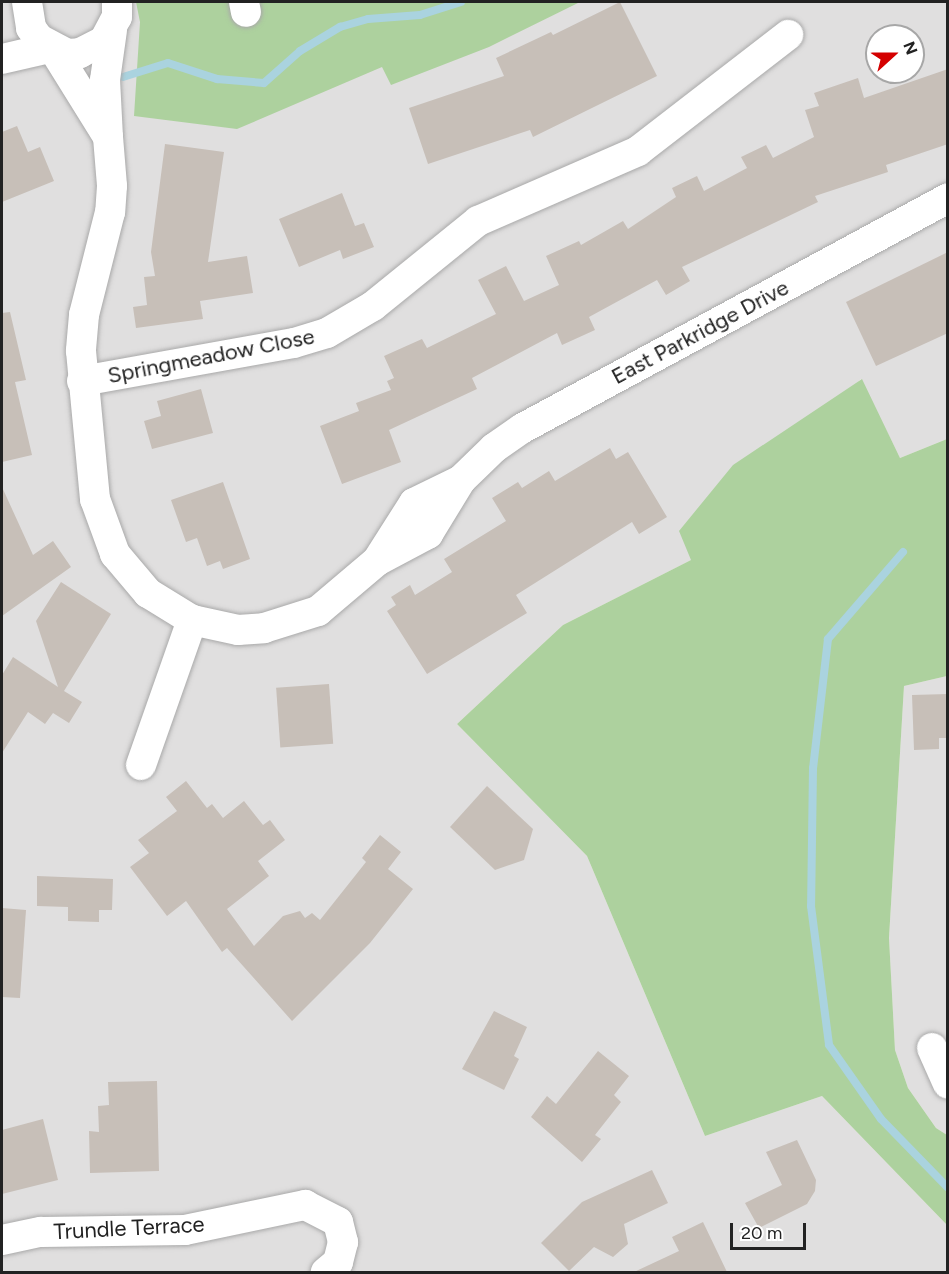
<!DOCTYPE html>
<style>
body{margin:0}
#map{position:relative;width:949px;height:1274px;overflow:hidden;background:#f2efe9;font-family:Figtree,sans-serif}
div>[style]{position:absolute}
.residential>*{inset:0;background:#e0dfdf}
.forest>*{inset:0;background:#add19e}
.stream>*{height:8px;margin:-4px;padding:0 4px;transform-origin:4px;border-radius:4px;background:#aad3df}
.building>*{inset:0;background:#c7bfb8;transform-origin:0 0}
.roads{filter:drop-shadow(0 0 2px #a9a9a9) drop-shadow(0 0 2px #a9a9a9)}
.street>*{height:30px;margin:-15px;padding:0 15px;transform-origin:15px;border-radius:15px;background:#fff}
span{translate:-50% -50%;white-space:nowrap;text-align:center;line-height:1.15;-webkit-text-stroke:6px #fff;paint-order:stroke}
.street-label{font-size:22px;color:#222}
.frame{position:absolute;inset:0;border:3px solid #222;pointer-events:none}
.north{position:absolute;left:865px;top:24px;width:60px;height:60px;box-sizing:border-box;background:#fff;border:2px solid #a7a7a7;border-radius:50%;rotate:69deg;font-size:16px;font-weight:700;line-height:24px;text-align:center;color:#222}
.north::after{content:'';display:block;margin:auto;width:21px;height:27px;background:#d40000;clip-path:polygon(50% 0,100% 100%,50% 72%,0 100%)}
.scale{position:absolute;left:730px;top:1223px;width:76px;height:27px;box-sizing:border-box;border:3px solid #222;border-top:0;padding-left:8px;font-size:18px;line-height:21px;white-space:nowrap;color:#222;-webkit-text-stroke:4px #fff;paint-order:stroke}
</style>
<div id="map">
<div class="residential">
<div style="clip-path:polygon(evenodd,2px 2px,947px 2px,947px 439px,900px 458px,861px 379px,691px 560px,563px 625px,457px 724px,587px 856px,705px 1136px,822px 1096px,947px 1225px,947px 1272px,2px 1272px,2px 2px,877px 36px,913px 36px,913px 72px,877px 72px,877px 36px)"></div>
<div style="clip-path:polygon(947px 676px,947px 1135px,936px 1128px,908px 1088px,895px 1050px,889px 938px,904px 686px)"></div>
</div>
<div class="forest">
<div style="clip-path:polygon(136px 2px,580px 2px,489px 47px,391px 85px,382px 67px,237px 129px,134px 116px,140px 22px)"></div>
<div style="clip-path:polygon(862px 379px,900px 458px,947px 439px,947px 676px,904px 686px,889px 938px,895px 1050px,908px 1088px,936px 1128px,947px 1135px,947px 1225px,822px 1096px,705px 1136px,587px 856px,457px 724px,563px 625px,691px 560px,679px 531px,733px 465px)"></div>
</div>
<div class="stream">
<div style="left:123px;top:77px;width:47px;rotate:-17.3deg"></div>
<div style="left:168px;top:63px;width:52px;rotate:18.1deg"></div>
<div style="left:217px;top:79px;width:47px;rotate:4.9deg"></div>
<div style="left:264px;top:83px;width:48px;rotate:-41.6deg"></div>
<div style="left:300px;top:51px;width:47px;rotate:-31deg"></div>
<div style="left:340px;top:27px;width:29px;rotate:-16deg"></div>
<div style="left:368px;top:19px;width:52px;rotate:-4.4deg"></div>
<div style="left:420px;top:15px;width:43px;rotate:-17.6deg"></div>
<div style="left:903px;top:552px;width:115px;rotate:130.8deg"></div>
<div style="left:828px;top:639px;width:130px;rotate:96.6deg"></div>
<div style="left:813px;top:768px;width:138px;rotate:90.8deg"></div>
<div style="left:811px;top:906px;width:140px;rotate:82.6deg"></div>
<div style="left:829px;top:1045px;width:90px;rotate:54.9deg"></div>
<div style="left:881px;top:1119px;width:96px;rotate:45.8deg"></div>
</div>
<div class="building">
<div style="clip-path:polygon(620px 2px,657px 76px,533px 137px,530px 130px,428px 164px,409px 108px,504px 76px,496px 58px,551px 32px,553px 35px)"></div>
<div style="clip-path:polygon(948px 69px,948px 144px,886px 165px,888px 172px,815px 196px,818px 202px,682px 267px,690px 281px,666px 295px,657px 280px,589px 317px,595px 330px,562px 345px,557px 333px,472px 378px,477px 389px,389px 430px,401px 462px,342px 484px,320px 426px,359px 411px,356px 403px,391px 390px,387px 381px,394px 378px,384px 356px,422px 339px,427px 348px,496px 314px,478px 280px,506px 266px,524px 301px,559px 285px,546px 256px,579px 241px,581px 245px,623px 221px,628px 229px,676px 197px,672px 188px,697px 176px,704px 191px,747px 168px,741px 157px,766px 145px,773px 158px,814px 137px,805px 110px,819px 106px,814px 93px,858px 78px,864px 98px)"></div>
<div style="clip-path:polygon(17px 126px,28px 152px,40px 147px,54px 181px,2px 202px,2px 132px)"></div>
<div style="clip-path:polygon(165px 144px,224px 152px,208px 262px,247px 256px,253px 293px,200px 301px,203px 319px,136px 328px,133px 307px,147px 305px,144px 277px,155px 276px,151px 252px)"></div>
<div style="clip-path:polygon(342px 193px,355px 226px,364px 223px,374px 247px,343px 259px,340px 250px,299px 267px,279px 219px)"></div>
<div style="clip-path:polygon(948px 252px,948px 333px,876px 366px,846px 302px)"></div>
<div style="clip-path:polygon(10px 312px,26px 380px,15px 382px,32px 455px,2px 462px,2px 313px)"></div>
<div style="clip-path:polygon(201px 389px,213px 433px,152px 449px,144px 421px,161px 416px,157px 401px)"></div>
<div style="clip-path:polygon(610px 448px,616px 459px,628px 452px,667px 517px,639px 534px,632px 522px,516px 595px,527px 613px,427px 674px,387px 611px,396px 605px,391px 597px,410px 585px,415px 595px,452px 572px,444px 559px,506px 521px,492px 498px,518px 482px,522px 488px,549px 471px,555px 481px)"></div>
<div style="clip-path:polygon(223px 482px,250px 559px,223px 569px,220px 561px,207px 566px,197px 538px,186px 542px,171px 500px)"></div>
<div style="clip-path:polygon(2px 487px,33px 555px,53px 541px,71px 567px,2px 616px)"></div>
<div style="clip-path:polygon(61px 582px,111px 614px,64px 691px,82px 702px,69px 723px,53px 713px,45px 724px,28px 712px,2px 753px,2px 675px,13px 657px,58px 687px,36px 621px)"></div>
<div style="left:329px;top:684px;width:60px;height:53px;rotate:86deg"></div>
<div style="clip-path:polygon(948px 694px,948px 738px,939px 738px,939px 749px,914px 750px,912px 695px)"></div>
<div style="clip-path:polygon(186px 781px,207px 808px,212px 804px,223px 818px,244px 801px,263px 825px,270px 820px,285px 840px,258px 861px,269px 876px,227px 909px,254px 946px,283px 916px,300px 911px,305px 918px,312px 913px,320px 920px,366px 862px,362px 858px,380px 835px,401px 852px,388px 869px,413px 889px,370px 943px,292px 1021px,227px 948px,222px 952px,186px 901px,167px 916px,130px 867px,149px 853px,138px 840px,177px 811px,166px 797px)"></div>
<div style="clip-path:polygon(487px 786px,533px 829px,524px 860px,495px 870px,450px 827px)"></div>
<div style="clip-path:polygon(37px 876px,113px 879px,112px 910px,99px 910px,99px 922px,68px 921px,68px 907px,37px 906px)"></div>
<div style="clip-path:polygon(2px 908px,26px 910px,20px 998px,2px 997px)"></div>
<div style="clip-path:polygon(494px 1011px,527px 1027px,514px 1056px,519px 1059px,504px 1090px,462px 1069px)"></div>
<div style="clip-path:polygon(598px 1051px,629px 1076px,614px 1095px,621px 1102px,595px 1135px,601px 1139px,582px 1162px,531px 1117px,547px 1096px,556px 1104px)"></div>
<div style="clip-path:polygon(157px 1081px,159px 1171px,90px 1173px,89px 1131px,99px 1132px,98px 1106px,109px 1105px,108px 1082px)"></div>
<div style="clip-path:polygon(43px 1119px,58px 1180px,2px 1194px,2px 1130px)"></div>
<div style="clip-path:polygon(797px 1140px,816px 1180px,815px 1191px,807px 1204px,759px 1228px,745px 1203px,782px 1185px,766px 1152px)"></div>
<div style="clip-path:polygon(652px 1170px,668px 1203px,624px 1224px,628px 1244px,613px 1257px,594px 1247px,569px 1271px,541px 1243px,582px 1202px)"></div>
<div style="clip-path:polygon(703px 1222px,727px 1272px,634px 1272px,679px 1251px,672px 1237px)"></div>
</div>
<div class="roads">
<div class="street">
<div style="left:27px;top:2px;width:26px;rotate:81deg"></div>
<div style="left:31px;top:28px;width:14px;rotate:54deg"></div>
<div style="left:39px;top:39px;width:32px;rotate:28deg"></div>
<div style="left:67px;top:54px;width:13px;rotate:-4deg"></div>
<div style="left:80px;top:53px;width:27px;rotate:-27deg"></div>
<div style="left:104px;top:41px;width:27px;rotate:-62deg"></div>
<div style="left:117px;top:17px;width:15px;rotate:-90deg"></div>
<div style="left:244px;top:2px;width:10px;rotate:79deg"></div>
<div style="left:54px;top:50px;width:102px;rotate:58.2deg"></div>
<div style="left:108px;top:137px;width:57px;rotate:-93deg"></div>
<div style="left:105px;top:80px;width:50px;rotate:-82deg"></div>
<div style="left:2px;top:59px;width:48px;rotate:-13.2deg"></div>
<div style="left:108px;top:137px;width:49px;rotate:85.3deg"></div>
<div style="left:112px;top:186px;width:26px;rotate:94deg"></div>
<div style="left:110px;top:212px;width:106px;rotate:104.2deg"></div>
<div style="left:84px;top:315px;width:36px;rotate:95deg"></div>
<div style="left:81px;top:351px;width:149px;rotate:84.6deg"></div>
<div style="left:95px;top:499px;width:59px;rotate:70deg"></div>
<div style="left:115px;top:554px;width:51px;rotate:49.8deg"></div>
<div style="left:148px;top:593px;width:52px;rotate:31.5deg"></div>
<div style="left:192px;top:620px;width:47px;rotate:12.3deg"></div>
<div style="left:238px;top:630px;width:26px;rotate:-4deg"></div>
<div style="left:264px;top:628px;width:57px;rotate:-17.5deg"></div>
<div style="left:318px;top:611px;width:77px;rotate:-40.3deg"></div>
<div style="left:377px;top:561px;width:58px;rotate:-27.9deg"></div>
<div style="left:428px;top:534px;width:63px;rotate:-58.6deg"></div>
<div style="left:461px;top:480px;width:46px;rotate:-44.1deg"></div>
<div style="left:494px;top:448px;width:35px;rotate:-35deg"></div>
<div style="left:523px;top:428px;width:483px;rotate:-28.4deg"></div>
<div style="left:82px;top:381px;width:215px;rotate:-10.2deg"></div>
<div style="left:294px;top:343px;width:34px;rotate:-17deg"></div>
<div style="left:327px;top:333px;width:53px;rotate:-30.4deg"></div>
<div style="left:373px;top:306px;width:135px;rotate:-39deg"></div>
<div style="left:478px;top:221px;width:175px;rotate:-23.6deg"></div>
<div style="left:638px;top:151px;width:190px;rotate:-37.7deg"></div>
<div style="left:377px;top:561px;width:69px;rotate:-57.5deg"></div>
<div style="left:414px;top:503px;width:52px;rotate:-26.1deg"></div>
<div style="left:141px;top:765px;width:154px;rotate:-70.6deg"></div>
<div style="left:932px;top:1048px;width:39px;rotate:66deg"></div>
<div style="left:2px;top:1240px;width:40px;rotate:-12deg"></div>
<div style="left:41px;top:1232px;width:144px;rotate:-0.8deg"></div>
<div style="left:185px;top:1230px;width:123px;rotate:-11.8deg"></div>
<div style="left:305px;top:1205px;width:37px;rotate:27deg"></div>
<div style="left:338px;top:1222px;width:21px;rotate:76deg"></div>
<div style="left:343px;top:1242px;width:21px;rotate:104deg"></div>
<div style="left:338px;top:1262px;width:16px;rotate:140deg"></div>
</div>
</div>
<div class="street-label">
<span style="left:700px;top:332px;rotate:-28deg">East Parkridge Drive</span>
<span style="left:211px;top:356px;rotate:-11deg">Springmeadow Close</span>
<span style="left:129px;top:1228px;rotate:-3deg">Trundle Terrace</span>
</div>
<div class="frame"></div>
<div class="north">N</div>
<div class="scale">20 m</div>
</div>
